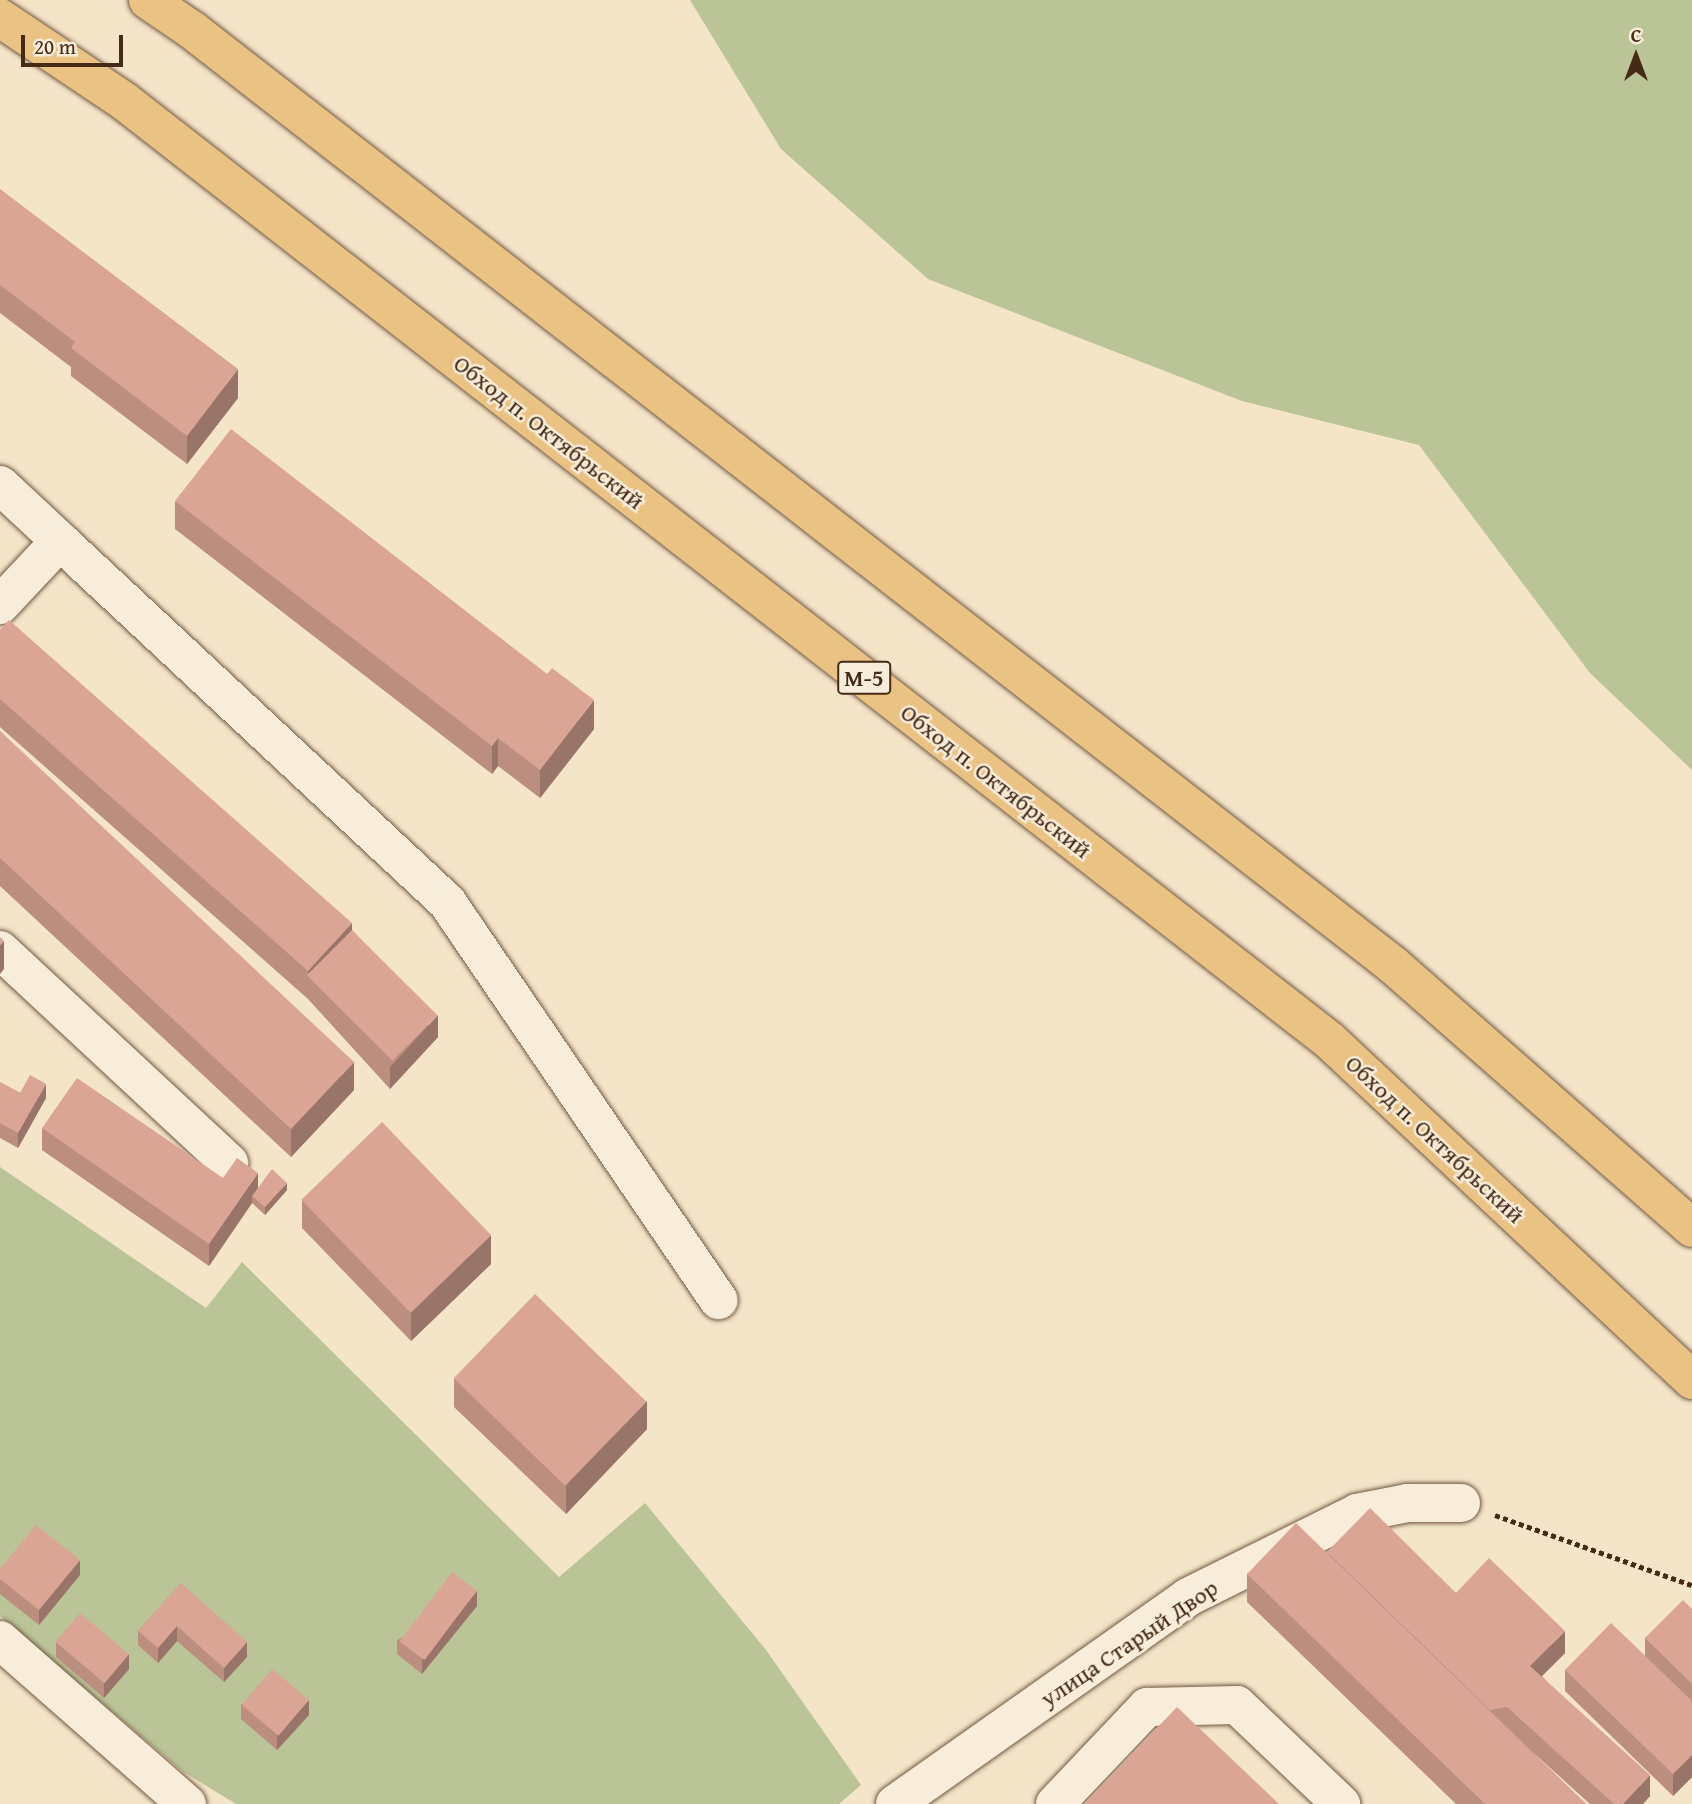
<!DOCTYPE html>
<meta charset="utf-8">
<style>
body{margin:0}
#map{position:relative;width:1692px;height:1804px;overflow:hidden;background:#f4e4c8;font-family:"Gentium Book Plus",serif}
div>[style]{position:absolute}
.green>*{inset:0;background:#bac497}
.path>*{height:4.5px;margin-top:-2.25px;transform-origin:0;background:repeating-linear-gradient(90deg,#452b16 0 5px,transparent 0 8.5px)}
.roads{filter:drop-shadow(0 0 2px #715942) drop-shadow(0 0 2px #715942)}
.minor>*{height:38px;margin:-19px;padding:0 19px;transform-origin:19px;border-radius:19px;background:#f8eddb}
.highway>*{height:38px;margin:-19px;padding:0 19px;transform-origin:19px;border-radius:19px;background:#eac284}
.wall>*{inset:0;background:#bb8e7f}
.shaded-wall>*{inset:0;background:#997468}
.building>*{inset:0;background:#daa594;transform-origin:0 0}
span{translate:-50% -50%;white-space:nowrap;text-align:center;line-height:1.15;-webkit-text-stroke:5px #f8eddb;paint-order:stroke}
.shield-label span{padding:2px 5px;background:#f8eddb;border:2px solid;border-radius:5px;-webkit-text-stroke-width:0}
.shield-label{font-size:23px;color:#452b16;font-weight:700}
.street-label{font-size:24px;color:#452b16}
.north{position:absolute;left:1601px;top:21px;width:70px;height:70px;-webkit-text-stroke:5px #f8eddb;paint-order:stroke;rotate:0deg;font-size:19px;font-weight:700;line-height:28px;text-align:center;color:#452b16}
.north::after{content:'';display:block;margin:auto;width:24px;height:32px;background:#452b16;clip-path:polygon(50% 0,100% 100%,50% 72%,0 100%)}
.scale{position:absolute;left:21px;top:35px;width:102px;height:32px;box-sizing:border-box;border:4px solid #452b16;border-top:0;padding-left:9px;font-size:21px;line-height:24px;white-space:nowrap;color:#452b16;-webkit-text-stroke:5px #f8eddb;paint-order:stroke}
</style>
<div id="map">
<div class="green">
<div style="clip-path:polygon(690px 0,1692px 0,1692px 770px,1590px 673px,1419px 445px,1242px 401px,928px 279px,781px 149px)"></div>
<div style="clip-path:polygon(0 1167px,206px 1308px,242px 1262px,559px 1577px,645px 1503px,766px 1650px,861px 1785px,839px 1804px,236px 1804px,182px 1771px,0 1616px)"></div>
</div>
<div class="path">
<div style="left:1495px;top:1515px;width:209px;rotate:19.6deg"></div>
</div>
<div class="roads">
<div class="minor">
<div style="left:0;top:485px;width:82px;rotate:43deg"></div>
<div style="left:60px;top:541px;width:88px;rotate:133.2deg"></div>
<div style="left:60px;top:541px;width:529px;rotate:43.01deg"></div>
<div style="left:447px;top:902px;width:482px;rotate:55.7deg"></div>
<div style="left:0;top:950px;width:313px;rotate:42.9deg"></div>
<div style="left:0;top:1640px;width:249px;rotate:41.3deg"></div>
<div style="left:895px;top:1804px;width:359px;rotate:-35.2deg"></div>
<div style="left:1188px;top:1597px;width:189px;rotate:-26.4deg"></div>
<div style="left:1357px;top:1513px;width:51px;rotate:-11.3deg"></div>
<div style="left:1407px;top:1503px;width:54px"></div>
<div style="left:1055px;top:1804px;width:134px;rotate:-46.5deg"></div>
<div style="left:1147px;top:1707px;width:90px;rotate:-1.3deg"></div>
<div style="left:1237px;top:1705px;width:144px;rotate:43.6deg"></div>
</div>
<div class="highway">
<div style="left:148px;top:0;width:53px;rotate:34.3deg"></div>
<div style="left:192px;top:30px;width:1522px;rotate:37.9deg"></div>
<div style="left:1393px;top:965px;width:398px;rotate:41.3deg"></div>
<div style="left:0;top:18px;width:149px;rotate:33.8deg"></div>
<div style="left:124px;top:101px;width:1529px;rotate:37.93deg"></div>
<div style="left:1330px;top:1041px;width:496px;rotate:43.1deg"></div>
</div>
</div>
<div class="wall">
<div style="clip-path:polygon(0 189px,238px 398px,187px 464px,71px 376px,71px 367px,0 313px)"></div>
<div style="clip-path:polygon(175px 501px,594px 729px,540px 798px,498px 766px,492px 774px,175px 529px)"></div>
<div style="clip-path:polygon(0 630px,352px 930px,438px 1037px,390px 1089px,308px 999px,0 727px)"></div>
<div style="clip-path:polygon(0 731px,354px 1090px,291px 1157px,0 886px)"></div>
<div style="clip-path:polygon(0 1082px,20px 1093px,46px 1098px,18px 1148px,0 1138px)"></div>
<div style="clip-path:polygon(42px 1128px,258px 1188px,287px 1190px,265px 1215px,252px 1203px,209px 1266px,42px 1150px)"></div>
<div style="clip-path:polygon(302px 1200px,491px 1264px,411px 1341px,302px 1228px)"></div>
<div style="clip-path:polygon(454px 1379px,647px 1429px,566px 1514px,454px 1407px)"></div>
<div style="clip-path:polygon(1327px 1553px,1456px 1593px,1565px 1653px,1542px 1676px,1650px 1796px,1643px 1804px,1590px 1804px,1527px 1747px,1586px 1804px,1456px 1804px,1247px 1602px,1247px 1574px)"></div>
<div style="clip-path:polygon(0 1569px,80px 1575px,39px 1625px,0 1594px)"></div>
<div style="clip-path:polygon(181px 1583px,247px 1657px,224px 1682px,177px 1641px,158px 1663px,138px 1645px,138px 1631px)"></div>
<div style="clip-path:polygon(477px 1606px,422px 1674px,397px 1654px,397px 1640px)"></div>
<div style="clip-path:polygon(1692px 1609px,1692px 1777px,1673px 1796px,1565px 1691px,1565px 1670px,1645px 1656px,1645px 1638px)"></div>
<div style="clip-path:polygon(56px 1642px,129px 1669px,104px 1698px,56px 1657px)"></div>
<div style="clip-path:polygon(241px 1704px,309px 1715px,277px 1750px,241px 1719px)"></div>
</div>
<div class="shaded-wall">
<div style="clip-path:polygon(238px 369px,238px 398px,187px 464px,187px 436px)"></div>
<div style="clip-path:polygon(594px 700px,594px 729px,540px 798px,540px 770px)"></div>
<div style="clip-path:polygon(498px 738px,498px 766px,492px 774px,492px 746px)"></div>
<div style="clip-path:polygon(352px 923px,352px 952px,308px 977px,308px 999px,308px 971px)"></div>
<div style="clip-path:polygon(4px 941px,4px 969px,0 974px,0 945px)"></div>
<div style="clip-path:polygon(438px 1015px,438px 1037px,390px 1089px,390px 1067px)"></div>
<div style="clip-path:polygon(354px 1062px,354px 1090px,291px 1157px,291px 1129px)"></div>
<div style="clip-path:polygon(46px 1084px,46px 1098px,18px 1148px,18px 1133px)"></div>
<div style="clip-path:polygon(258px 1173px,258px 1195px,252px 1196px,252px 1203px,209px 1266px,209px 1244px)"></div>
<div style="clip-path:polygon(287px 1183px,287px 1190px,265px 1215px,265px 1207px)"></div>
<div style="clip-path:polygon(491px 1235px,491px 1264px,411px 1341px,411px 1313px)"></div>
<div style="clip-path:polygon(647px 1401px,647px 1429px,566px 1514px,566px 1485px)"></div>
<div style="clip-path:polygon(80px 1560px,80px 1575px,39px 1625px,39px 1610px)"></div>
<div style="clip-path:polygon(477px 1591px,477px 1606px,422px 1674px,422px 1659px)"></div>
<div style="clip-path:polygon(177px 1626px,177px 1641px,158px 1663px,158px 1648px)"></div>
<div style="clip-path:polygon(1565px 1631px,1565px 1653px,1530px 1688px,1530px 1666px)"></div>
<div style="clip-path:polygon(247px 1642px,247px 1657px,224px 1682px,224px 1668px)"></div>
<div style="clip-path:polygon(129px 1654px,129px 1669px,104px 1698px,104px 1683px)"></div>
<div style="clip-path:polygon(309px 1700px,309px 1715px,277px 1750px,277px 1736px)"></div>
<div style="clip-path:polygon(1692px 1755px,1692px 1777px,1673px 1796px,1673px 1774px)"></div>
<div style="clip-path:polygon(1650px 1775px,1650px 1796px,1643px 1804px,1623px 1804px)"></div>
</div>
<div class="building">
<div style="clip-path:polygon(0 189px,238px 369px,187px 436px,71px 348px,75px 342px,0 285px)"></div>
<div style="clip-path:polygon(231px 429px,547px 674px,552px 668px,594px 700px,540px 770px,498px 738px,492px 746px,175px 501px)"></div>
<div style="clip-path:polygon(9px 620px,352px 923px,308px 971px,0 699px,0 630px)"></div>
<div style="clip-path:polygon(0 731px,354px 1062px,291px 1129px,0 858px)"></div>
<div style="left:352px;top:930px;width:121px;height:64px;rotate:45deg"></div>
<div style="clip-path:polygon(0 937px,4px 941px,0 945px)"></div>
<div style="clip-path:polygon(30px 1075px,46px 1084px,18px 1133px,0 1123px,0 1082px,20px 1093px)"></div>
<div style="clip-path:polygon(77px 1078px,223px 1178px,237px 1158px,258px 1173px,209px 1244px,42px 1128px)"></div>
<div style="left:382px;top:1122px;width:157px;height:112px;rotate:46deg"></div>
<div style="clip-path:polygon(272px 1169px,287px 1183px,265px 1207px,252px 1196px)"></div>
<div style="left:535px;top:1294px;width:155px;height:117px;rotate:44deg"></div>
<div style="clip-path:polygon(1370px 1508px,1456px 1593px,1489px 1558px,1565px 1631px,1530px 1666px,1650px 1775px,1623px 1804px,1614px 1804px,1507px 1707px,1490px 1710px,1327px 1552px)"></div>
<div style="clip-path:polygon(1296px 1523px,1586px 1804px,1485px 1804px,1247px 1574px)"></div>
<div style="clip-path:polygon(36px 1525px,80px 1560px,39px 1610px,0 1579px,0 1569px)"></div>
<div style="left:452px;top:1572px;width:31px;height:87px;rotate:37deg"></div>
<div style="clip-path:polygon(181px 1583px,247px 1642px,224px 1668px,177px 1626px,158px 1648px,138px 1631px)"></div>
<div style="clip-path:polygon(1683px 1600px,1692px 1609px,1692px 1684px,1645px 1638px)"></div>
<div style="left:80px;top:1613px;width:64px;height:38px;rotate:40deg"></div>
<div style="clip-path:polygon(1611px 1623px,1692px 1701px,1692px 1755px,1673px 1774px,1565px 1670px)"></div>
<div style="left:272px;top:1669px;width:48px;height:47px;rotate:40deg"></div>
<div style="clip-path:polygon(1177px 1707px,1279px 1804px,1084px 1804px)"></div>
</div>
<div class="shield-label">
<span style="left:864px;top:678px">М-5</span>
</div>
<div class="street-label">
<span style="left:549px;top:432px;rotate:38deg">Обход п. Октябрьский</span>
<span style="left:996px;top:781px;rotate:38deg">Обход п. Октябрьский</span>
<span style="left:1435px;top:1139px;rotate:43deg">Обход п. Октябрьский</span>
<span style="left:1129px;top:1643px;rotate:-34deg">улица Старый Двор</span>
</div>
<div class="north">С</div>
<div class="scale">20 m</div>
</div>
